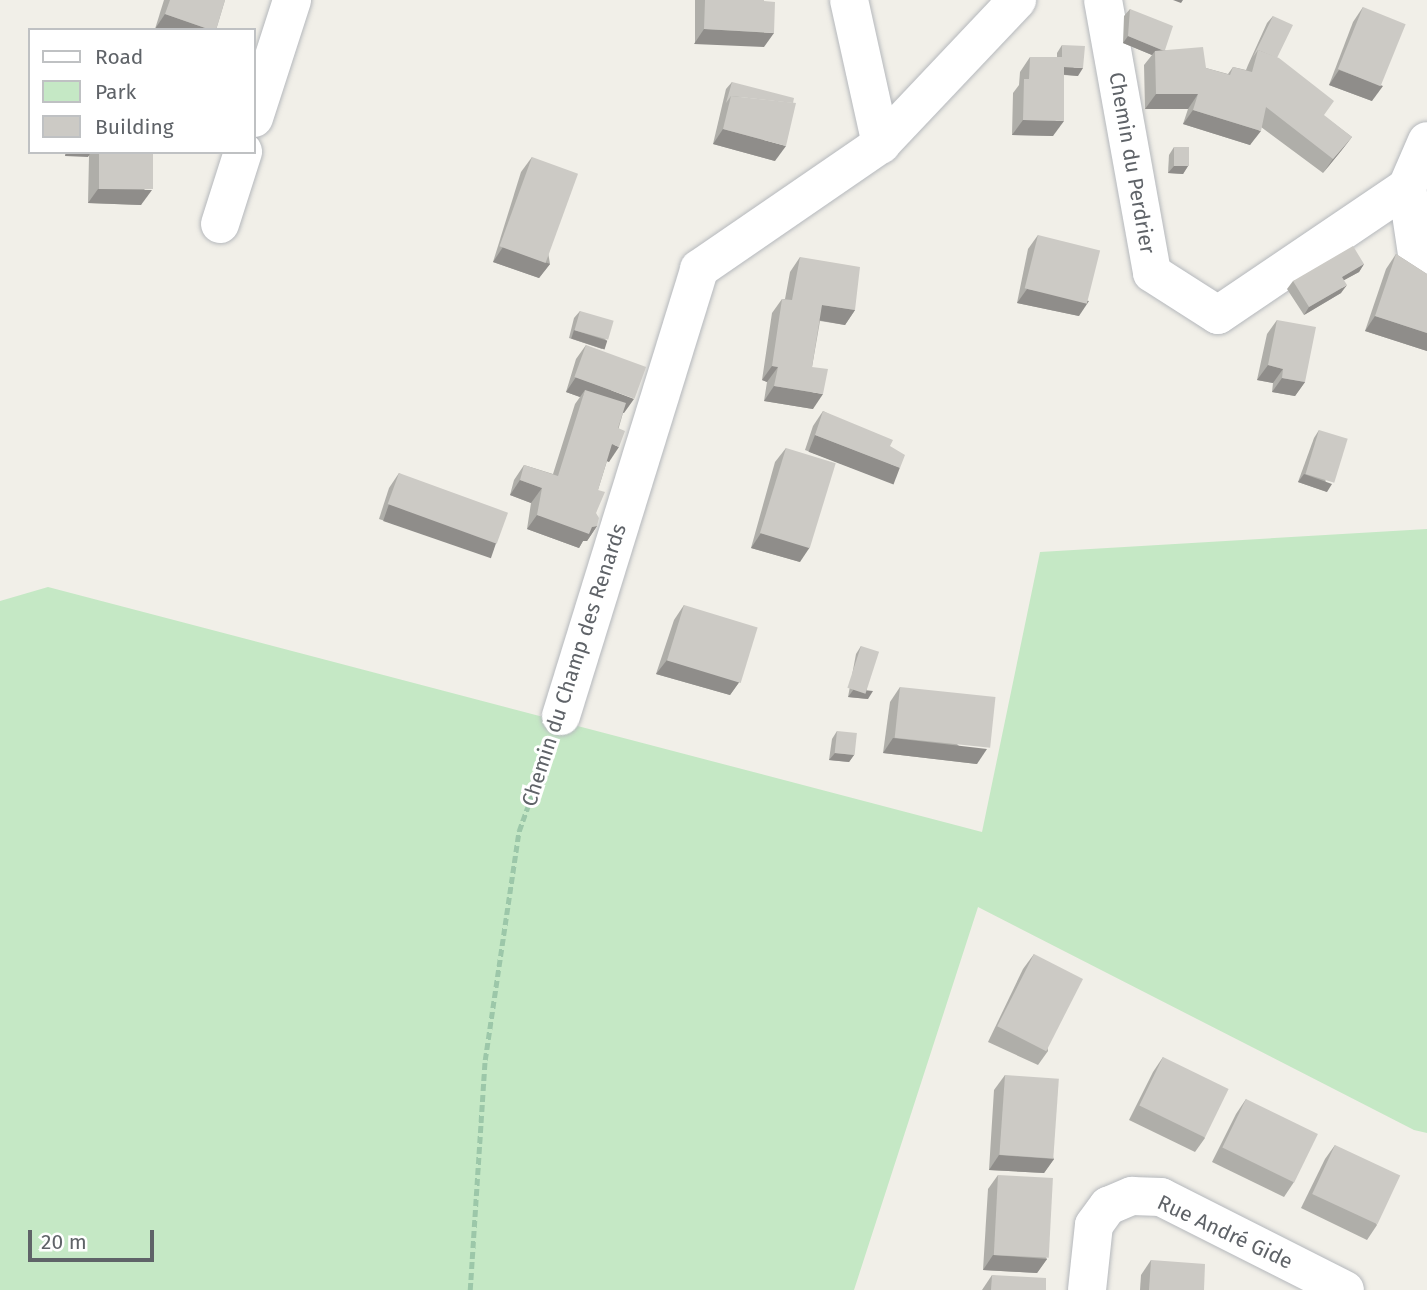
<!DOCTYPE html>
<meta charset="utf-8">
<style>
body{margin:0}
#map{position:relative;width:1427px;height:1290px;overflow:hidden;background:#f1efe8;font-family:"Fira Sans",sans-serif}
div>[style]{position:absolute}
.green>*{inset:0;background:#c5e8c5}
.path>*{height:4.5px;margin-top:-2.25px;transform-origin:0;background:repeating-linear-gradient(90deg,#9cc7a9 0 7px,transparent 0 10.5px)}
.roads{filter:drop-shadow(0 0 2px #b5b8bc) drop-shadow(0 0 2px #b5b8bc)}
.street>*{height:38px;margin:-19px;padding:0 19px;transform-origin:19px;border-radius:19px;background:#fff}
.wall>*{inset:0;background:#afaea9;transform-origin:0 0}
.shaded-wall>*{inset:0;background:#8f8d8a;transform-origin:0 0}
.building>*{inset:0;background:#cccac5;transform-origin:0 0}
span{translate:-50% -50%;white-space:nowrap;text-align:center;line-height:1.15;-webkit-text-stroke:6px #fff;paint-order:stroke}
.street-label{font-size:21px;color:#5f6368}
.legend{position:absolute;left:28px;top:28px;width:228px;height:126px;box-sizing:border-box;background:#fff;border:2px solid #bfc1c3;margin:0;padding:9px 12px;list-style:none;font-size:21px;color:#5f6368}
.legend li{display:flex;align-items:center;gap:14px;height:35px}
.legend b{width:35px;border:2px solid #bfc1c3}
.scale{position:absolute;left:28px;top:1230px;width:126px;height:32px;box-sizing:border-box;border:4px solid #5f6368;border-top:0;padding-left:9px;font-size:21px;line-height:24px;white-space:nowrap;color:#5f6368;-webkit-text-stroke:5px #fff;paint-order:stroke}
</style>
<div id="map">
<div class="green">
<div style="clip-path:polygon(1427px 529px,1427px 1133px,1414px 1130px,978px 907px,854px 1290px,0 1290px,0 601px,48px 587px,982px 832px,1040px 552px)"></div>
</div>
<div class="path">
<div style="left:470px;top:1290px;width:230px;rotate:-86.3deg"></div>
<div style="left:485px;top:1060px;width:232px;rotate:-81.6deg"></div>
<div style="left:519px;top:831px;width:83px;rotate:-70.3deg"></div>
</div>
<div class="roads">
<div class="street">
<div style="left:849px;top:0;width:148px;rotate:77.5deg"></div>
<div style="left:1103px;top:0;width:277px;rotate:79.8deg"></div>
<div style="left:1152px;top:273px;width:78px;rotate:32.5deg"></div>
<div style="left:1218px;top:315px;width:228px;rotate:-34.1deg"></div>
<div style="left:1407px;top:187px;width:50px;rotate:-66.5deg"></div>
<div style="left:254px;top:118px;width:124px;rotate:-72.1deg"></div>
<div style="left:1407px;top:187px;width:75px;rotate:81.5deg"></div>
<div style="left:1418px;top:261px;width:11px;rotate:34deg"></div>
<div style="left:220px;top:224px;width:76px;rotate:-72.3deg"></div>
<div style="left:561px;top:716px;width:468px;rotate:-72.8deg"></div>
<div style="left:699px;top:269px;width:221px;rotate:-34.5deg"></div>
<div style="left:881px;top:144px;width:198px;rotate:-46.6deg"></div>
<div style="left:1087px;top:1290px;width:65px;rotate:-83.9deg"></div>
<div style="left:1094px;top:1225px;width:24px;rotate:-54deg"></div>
<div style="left:1108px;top:1206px;width:26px;rotate:-23deg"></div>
<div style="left:1132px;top:1196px;width:29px;rotate:2deg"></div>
<div style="left:1161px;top:1197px;width:206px;rotate:26.8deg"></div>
</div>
</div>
<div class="wall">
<div style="clip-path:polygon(164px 0,225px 0,216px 30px,157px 30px,155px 29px)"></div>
<div style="left:695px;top:0;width:69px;height:44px"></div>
<div style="clip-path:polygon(1363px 7px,1372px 101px,1329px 85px,1353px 22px)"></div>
<div style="clip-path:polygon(1130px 9px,1165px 50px,1206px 68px,1228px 74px,1233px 67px,1246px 70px,1248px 65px,1267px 23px,1273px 16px,1277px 58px,1324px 116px,1352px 137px,1341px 151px,1323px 173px,1261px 127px,1250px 145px,1183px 124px,1188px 109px,1145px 109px,1144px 65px,1152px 55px,1123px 43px,1124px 16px)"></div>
<div style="clip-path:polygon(1062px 45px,1078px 76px,1064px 75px,1053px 136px,1012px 135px,1013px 93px,1019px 85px,1020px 72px,1030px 57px,1057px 57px,1057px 53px)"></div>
<div style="clip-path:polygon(732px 82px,775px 161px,713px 144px,726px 89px)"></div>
<div style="clip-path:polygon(1174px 147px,1188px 166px,1183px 174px,1168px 173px,1169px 155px)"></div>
<div style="clip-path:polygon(65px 152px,153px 152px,141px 205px,88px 203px,89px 156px,65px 156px)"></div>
<div style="clip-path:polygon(532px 157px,550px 264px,539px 278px,493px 262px,521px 172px)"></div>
<div style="clip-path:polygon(1038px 235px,1079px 316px,1017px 303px,1028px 249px)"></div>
<div style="clip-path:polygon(1396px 254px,1427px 274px,1427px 351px,1365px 331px,1386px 269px)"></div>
<div style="clip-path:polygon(800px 257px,855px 310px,845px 325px,820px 321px,812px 367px,813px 409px,764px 401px,767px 382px,762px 380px,772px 313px,782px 299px,785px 299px,790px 272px)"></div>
<div style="clip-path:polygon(1364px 264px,1359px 272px,1344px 280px,1341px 293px,1304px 315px,1287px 289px,1293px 281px)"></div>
<div style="clip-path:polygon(580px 311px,607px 341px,602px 349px,569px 338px,574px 318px)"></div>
<div style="clip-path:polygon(1277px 320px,1305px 382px,1295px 396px,1272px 392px,1273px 383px,1257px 380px,1267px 334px)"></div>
<div style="clip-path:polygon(586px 345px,624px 413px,623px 413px,609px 462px,607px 461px,598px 490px,596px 513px,597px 526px,587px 541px,583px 541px,579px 548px,527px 529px,531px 503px,510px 495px,514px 480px,524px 465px,553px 474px,575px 404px,580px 397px,566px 392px,576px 359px)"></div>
<div style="clip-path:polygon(823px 411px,890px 446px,889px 482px,805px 450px,813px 426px)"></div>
<div style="clip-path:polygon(1319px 430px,1327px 492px,1298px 482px,1314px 438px)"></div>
<div style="clip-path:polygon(786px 448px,800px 562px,751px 548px,775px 462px)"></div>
<div style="clip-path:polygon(399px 473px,497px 541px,487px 555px,379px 519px,389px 488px)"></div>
<div style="clip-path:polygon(684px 605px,740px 681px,730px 695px,656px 674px,674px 620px)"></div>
<div style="clip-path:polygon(861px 646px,868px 699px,848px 697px,856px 654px)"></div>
<div style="clip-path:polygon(900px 687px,977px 764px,883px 753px,890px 702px)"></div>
<div style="clip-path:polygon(837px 731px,854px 755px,849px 762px,829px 760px,832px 739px)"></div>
<div style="clip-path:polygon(1034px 954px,1048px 1051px,1038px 1065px,988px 1042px,1023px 969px)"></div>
<div style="clip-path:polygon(1163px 1057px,1205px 1138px,1195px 1152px,1129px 1120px,1153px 1072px)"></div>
<div style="clip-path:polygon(1005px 1075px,1054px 1159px,1044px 1173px,989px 1170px,994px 1090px)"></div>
<div style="clip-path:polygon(1246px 1099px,1294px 1182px,1284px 1197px,1212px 1162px,1236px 1114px)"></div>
<div style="clip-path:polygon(1335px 1145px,1377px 1225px,1367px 1240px,1301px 1208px,1325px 1159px)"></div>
<div style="clip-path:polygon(998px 1175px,1047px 1259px,1037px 1273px,983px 1270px,988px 1189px)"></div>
<div style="clip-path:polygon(1151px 1260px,1204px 1290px,1140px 1290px,1141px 1275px)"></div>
<div style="clip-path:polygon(992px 1275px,1046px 1290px,982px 1290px)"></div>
</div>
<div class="shaded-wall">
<div style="clip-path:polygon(1173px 0,1183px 0,1181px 3px)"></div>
<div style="clip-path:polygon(165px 14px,211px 30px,155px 29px)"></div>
<div style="clip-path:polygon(704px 29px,774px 33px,764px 47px,694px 44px)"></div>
<div style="clip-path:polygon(1128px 36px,1164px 51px,1155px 51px,1152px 55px,1123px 43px)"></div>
<div style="clip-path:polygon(1062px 67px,1083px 68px,1078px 76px,1057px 74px)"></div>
<div style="clip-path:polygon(1339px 70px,1383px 86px,1372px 101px,1329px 85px)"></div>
<div style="clip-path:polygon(1156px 94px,1198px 94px,1188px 109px,1145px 109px)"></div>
<div style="clip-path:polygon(1193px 110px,1261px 131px,1250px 145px,1183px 124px)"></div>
<div style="clip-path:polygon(1023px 120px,1064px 121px,1053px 136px,1012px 135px)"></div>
<div style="clip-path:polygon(723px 129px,786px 146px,775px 161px,713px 144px)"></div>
<div style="clip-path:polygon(1352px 137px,1341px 151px,1323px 173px,1333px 159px)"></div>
<div style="clip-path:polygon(67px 152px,91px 152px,88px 157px,65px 156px)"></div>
<div style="clip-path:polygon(1174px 166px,1188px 166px,1183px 174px,1168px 173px)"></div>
<div style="clip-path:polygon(98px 189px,152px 190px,141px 205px,88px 203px)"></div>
<div style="clip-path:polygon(503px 247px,550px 264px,539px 278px,493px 262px)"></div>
<div style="clip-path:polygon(1364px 264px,1359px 272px,1337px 284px,1342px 277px)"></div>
<div style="clip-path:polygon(1347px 285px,1341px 293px,1304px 315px,1309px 307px)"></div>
<div style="clip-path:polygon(1027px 289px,1089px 301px,1079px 316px,1017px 303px)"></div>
<div style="clip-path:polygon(822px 305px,855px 310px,845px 325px,812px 319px)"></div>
<div style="clip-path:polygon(1375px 316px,1427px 333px,1427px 351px,1365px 331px)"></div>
<div style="left:574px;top:330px;width:35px;height:9px;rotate:18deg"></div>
<div style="clip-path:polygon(1268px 365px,1283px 369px,1273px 383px,1257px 380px)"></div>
<div style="clip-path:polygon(772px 366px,778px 367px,767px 382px,762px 380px)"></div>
<div style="clip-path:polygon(576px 377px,634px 399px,624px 413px,583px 398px,585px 390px,580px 397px,566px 392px)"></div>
<div style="clip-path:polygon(1282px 378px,1305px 382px,1295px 396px,1272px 392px)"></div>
<div style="clip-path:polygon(774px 386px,823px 394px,813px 409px,764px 401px)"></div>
<div style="left:815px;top:435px;width:91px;height:18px;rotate:21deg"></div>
<div style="clip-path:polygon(612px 444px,619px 447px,609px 462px,602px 459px)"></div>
<div style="clip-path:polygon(1304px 474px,1332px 484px,1327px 492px,1298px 482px)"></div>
<div style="clip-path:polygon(520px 480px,542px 488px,531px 503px,510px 495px)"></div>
<div style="left:389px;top:504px;width:114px;height:18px;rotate:19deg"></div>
<div style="clip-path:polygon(537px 515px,592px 527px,597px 526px,587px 541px,583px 541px,579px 548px,527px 529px)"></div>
<div style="clip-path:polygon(761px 533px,810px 547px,800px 562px,751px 548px)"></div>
<div style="clip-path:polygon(667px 660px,740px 681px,730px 695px,656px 674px)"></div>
<div style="clip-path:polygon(854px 689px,873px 691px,868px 699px,848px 697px)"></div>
<div style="clip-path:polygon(893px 738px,987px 749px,977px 764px,883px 753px)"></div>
<div style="clip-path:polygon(835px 753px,854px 755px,849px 762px,829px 760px)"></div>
<div style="clip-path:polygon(999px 1155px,1054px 1159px,1044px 1173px,989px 1170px)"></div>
<div style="clip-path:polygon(993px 1255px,1047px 1259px,1037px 1273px,983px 1270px)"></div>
</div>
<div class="building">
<div style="clip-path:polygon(170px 0,225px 0,216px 30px,211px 30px,165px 14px)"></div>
<div style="clip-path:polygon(705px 0,764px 0,764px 1px,775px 2px,774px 33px,704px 29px)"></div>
<div style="left:1363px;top:7px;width:46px;height:67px;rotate:22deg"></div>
<div style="clip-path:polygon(1130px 9px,1173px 26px,1165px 50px,1162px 50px,1128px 36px)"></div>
<div style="clip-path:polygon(1273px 16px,1293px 25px,1277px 58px,1258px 50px,1253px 57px)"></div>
<div style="clip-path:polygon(1062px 45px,1085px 46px,1083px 68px,1064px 67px,1064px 57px,1062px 57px)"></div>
<div style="clip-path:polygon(1203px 47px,1206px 68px,1230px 75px,1233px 67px,1252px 72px,1258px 50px,1279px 58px,1334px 101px,1324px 115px,1352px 137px,1333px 159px,1266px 107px,1261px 131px,1193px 110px,1198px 94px,1156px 94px,1155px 51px)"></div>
<div style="clip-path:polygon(1030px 57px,1064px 57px,1064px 121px,1023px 120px,1024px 79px,1029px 79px)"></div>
<div style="clip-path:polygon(732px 82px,794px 98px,793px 103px,731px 96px,726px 103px)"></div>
<div style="clip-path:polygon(731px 96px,796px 103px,786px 146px,723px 129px)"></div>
<div style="left:1174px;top:147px;width:15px;height:19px"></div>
<div style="left:99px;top:152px;width:54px;height:37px"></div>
<div style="left:532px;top:157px;width:49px;height:95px;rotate:20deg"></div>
<div style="left:1038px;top:235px;width:64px;height:55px;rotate:14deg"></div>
<div style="clip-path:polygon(1353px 246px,1364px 264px,1342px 277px,1347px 285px,1309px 307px,1293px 281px)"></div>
<div style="clip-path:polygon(1396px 254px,1427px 274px,1427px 333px,1375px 316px)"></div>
<div style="clip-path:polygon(800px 257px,860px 267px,855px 310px,822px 305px,812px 367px,828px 369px,823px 394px,774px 386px,778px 367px,772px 366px,782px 299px,792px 300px)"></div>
<div style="left:580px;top:311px;width:35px;height:20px;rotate:16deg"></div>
<div style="clip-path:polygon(1277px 320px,1316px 327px,1305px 382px,1282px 378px,1283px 369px,1268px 365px)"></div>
<div style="left:586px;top:345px;width:64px;height:34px;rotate:20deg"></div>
<div style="clip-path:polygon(585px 390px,626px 403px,618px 428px,625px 431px,619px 447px,612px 444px,598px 490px,605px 492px,596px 513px,599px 518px,597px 526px,592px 527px,589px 534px,537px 515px,542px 488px,520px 480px,524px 465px,558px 476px)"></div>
<div style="clip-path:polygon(823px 411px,893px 440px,890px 446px,905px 455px,900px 468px,815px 435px)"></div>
<div style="left:1319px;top:430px;width:30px;height:46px;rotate:17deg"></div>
<div style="left:786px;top:448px;width:52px;height:89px;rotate:17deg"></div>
<div style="left:399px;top:473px;width:116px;height:33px;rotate:20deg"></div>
<div style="left:684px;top:605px;width:77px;height:58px;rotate:17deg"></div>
<div style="left:861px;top:646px;width:19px;height:44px;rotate:18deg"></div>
<div style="left:900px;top:687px;width:96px;height:51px;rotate:6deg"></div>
<div style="left:837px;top:731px;width:20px;height:22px;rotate:6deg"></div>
<div style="left:1034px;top:954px;width:55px;height:81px;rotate:27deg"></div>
<div style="left:1163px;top:1057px;width:73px;height:54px;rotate:26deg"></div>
<div style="left:1005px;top:1075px;width:54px;height:80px;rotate:4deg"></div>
<div style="left:1246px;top:1099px;width:80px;height:54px;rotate:26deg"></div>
<div style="left:1335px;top:1145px;width:72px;height:54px;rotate:25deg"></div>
<div style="left:998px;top:1175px;width:55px;height:80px;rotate:3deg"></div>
<div style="clip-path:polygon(1151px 1260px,1205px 1264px,1204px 1290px,1149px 1290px)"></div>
<div style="clip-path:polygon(992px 1275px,1046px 1278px,1046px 1290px,991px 1290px)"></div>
</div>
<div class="street-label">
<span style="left:1132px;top:163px;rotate:80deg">Chemin du Perdrier</span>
<span style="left:574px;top:665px;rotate:-72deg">Chemin du Champ des Renards</span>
<span style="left:1225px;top:1232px;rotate:25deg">Rue André Gide</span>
</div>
<ul class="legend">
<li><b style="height:9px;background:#fff"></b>Road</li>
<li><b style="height:19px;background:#c5e8c5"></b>Park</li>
<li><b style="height:19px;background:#cccac5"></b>Building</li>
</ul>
<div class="scale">20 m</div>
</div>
